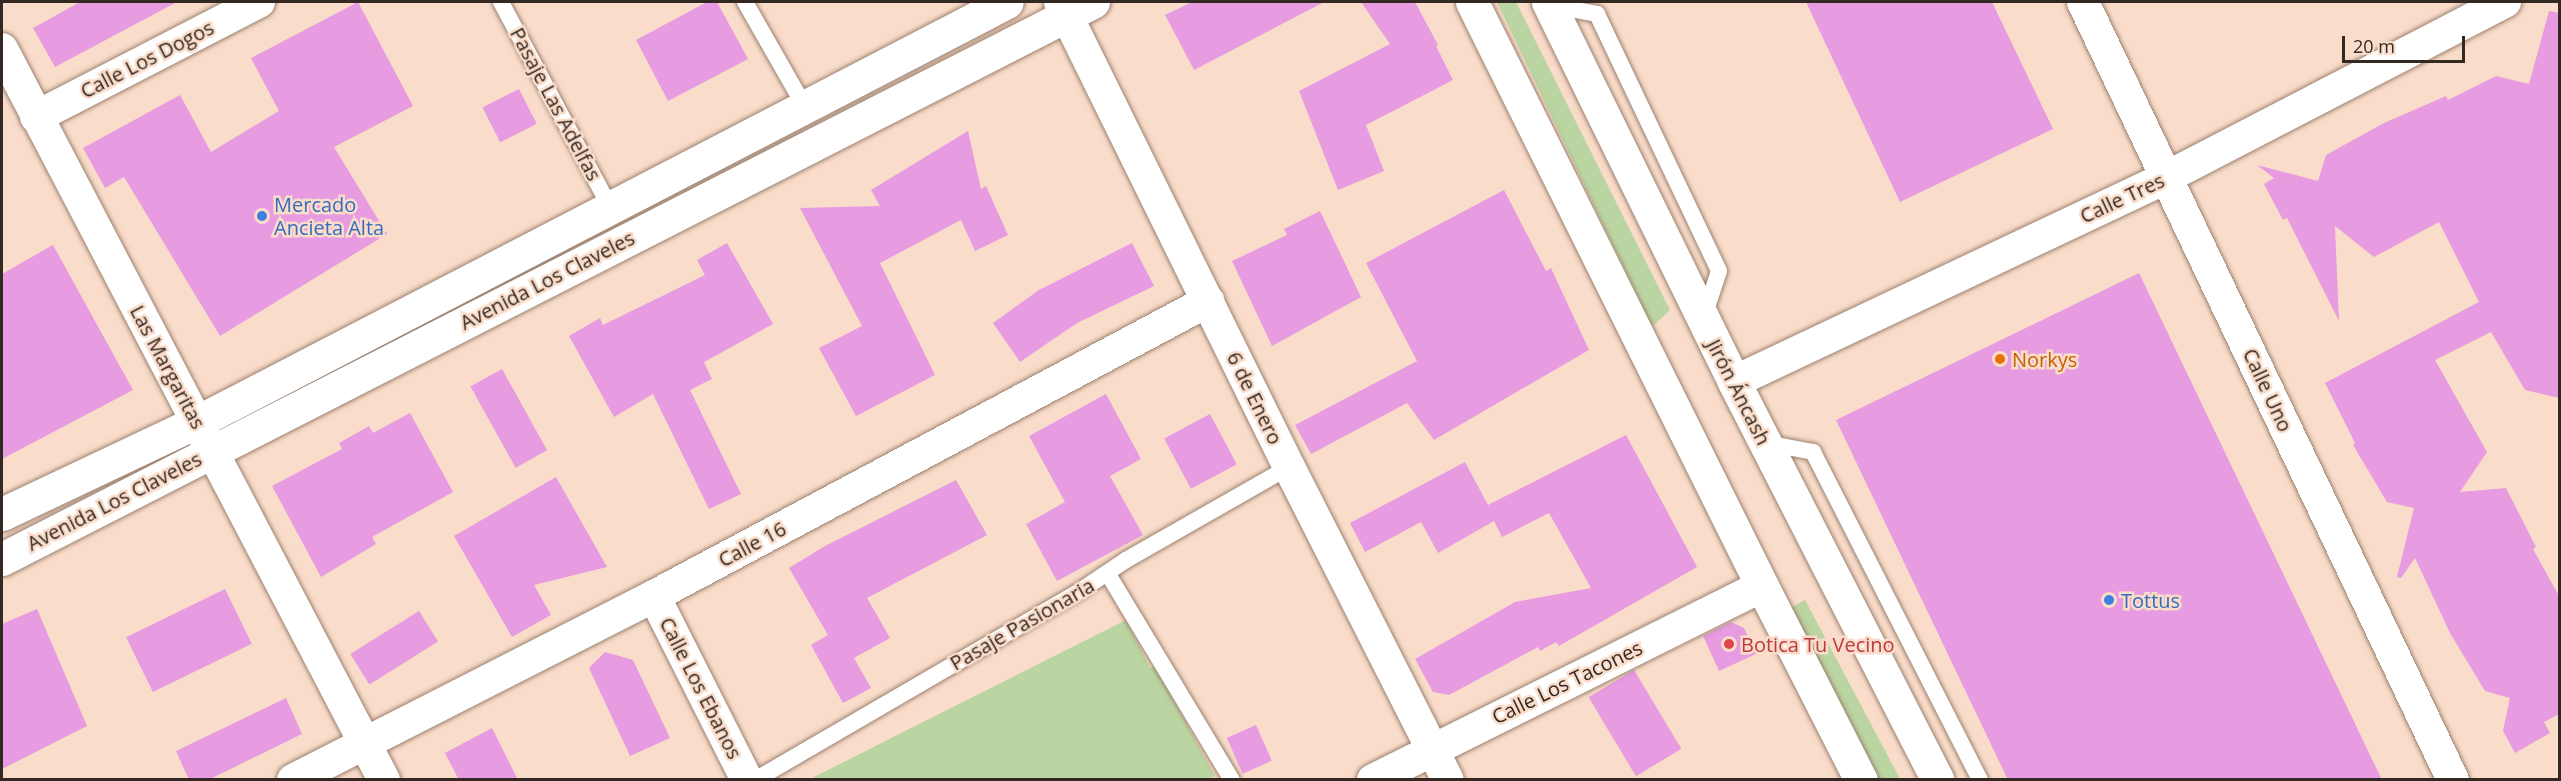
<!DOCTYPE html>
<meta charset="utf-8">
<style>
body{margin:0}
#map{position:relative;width:2561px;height:781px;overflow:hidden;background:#f9dcc9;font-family:"Open Sans",sans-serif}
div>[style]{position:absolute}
.green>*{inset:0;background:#bad5a1;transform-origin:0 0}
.building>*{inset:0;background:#e79be0;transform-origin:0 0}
.roads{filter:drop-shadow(0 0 2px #9c8170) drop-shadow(0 0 2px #9c8170)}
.service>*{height:16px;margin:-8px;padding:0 8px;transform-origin:8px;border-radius:8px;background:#fff}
.minor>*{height:32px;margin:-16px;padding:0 16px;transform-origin:16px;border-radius:16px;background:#fff}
.tertiary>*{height:33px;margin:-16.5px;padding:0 16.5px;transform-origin:16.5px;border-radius:16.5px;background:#fff}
.secondary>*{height:33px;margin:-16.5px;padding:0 16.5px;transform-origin:16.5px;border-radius:16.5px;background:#fff}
.dots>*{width:16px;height:16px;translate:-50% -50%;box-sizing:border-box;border:3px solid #f9dcc9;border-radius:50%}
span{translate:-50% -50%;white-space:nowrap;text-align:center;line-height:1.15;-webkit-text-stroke:5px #f9dcc9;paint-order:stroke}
.street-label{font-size:20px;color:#342922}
.shop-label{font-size:20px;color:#366cbe}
.left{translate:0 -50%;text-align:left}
.food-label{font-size:20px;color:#c56008}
.health-label{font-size:20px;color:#be3a42}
.frame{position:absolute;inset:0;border:3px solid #342922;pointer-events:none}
.scale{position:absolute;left:2342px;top:36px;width:123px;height:27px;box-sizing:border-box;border:3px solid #342922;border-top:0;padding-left:8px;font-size:18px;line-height:21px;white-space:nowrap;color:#342922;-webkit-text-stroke:4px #f9dcc9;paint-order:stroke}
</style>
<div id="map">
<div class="green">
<div style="clip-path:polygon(1497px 2px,1516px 2px,1670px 310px,1652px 327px)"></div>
<div style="left:1805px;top:600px;width:203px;height:19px;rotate:62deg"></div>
<div style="clip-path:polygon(1126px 620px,1150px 668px,1155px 666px,1215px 776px,1208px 780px,808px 780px)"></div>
</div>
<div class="building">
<div style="clip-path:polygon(80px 2px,177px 2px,55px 67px,33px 28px)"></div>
<div style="clip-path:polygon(358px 2px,413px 106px,334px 147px,387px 234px,220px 336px,124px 177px,105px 188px,83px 148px,180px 95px,211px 152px,279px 111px,251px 58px)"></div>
<div style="clip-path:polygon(707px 2px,717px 2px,748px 59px,668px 101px,636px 40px)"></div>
<div style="clip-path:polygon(1192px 2px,1324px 2px,1194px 70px,1165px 15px)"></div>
<div style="clip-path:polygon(1361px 2px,1415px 2px,1438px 45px,1436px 46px,1453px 80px,1366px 125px,1384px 171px,1338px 190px,1299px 91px,1390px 44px)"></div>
<div style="clip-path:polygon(1806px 2px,1992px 2px,2053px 129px,1900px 202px)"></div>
<div style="clip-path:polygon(2549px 11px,2559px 13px,2559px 398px,2525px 390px,2491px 332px,2435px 360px,2487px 452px,2460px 492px,2506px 488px,2536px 547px,2533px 549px,2559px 596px,2559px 714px,2544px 722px,2550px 733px,2515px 753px,2503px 731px,2510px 698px,2485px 691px,2450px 633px,2415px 558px,2401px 578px,2397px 577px,2414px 508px,2387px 502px,2353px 445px,2355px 443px,2325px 383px,2479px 302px,2439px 222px,2374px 257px,2335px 226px,2339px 321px,2287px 218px,2283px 220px,2264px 184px,2274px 178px,2257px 165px,2318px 181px,2326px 155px,2384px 123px,2446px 96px,2448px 100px,2496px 76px,2529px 84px)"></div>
<div style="left:519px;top:89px;width:39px;height:41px;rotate:63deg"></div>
<div style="clip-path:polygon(968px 131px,981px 189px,986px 186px,1008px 235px,975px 251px,961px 220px,880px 263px,935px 375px,856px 416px,819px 348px,862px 326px,800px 208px,880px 206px,871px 190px)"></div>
<div style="clip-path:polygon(1504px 190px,1546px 271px,1551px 268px,1589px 350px,1434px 440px,1407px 403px,1311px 454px,1295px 425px,1417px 361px,1366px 263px)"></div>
<div style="clip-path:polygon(1320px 211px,1361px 297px,1272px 346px,1232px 261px,1287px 235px,1284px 229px)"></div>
<div style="clip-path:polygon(727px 243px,773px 324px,704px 362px,712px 379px,690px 390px,741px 494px,709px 509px,653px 394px,614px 417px,569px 336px,600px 318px,603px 325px,705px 275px,697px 260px)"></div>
<div style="clip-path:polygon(1132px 243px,1154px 286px,1077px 323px,1020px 362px,993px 323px,1039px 290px)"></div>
<div style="clip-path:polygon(53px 245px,133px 390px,2px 459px,2px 274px)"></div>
<div style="clip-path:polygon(2139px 273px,2382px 780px,2008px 780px,1836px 420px)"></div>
<div style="left:502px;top:369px;width:93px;height:36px;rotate:61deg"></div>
<div style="clip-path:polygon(1106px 394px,1141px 459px,1110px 476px,1143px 535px,1057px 581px,1026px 524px,1065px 502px,1029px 436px)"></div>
<div style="clip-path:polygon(410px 413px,453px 492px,372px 537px,376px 544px,321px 577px,272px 486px,342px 449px,339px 443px,369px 426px,373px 433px)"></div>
<div style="left:1210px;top:414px;width:57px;height:52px;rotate:62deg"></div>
<div style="clip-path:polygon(1626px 435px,1697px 567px,1559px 646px,1556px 642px,1540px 651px,1538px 647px,1449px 695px,1433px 692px,1415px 659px,1515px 602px,1591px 588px,1549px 513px,1502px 537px,1494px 521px,1438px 553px,1421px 522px,1365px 552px,1350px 523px,1465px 462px,1488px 505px)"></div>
<div style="clip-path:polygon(556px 477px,607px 567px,534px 585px,551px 615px,512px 637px,454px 536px)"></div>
<div style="clip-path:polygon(956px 480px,987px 535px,867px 598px,890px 638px,854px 658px,871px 688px,843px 703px,811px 645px,828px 635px,789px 568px,825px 546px)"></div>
<div style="left:225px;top:589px;width:61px;height:110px;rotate:64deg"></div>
<div style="clip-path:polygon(37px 609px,87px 726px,2px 769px,2px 624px)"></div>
<div style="left:419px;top:611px;width:36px;height:81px;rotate:58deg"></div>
<div style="clip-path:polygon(1731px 622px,1744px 628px,1756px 654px,1719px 671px,1703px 636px)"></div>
<div style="clip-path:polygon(605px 652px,633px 660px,670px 738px,630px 756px,589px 668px)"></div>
<div style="left:1634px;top:670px;width:92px;height:53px;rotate:59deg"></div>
<div style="clip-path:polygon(286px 698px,302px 734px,208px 780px,189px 780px,176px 751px)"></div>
<div style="left:1256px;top:725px;width:39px;height:32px;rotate:66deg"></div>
<div style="clip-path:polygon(492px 728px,518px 780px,459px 780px,445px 753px)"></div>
</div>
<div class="roads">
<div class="service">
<div style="left:501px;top:2px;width:232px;rotate:62deg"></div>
<div style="left:745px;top:2px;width:121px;rotate:60.3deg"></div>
<div style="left:1549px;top:5px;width:49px;rotate:10.6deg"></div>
<div style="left:1597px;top:14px;width:284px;rotate:64.6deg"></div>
<div style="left:1719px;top:271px;width:48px;rotate:108.1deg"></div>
<div style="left:1766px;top:443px;width:48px;rotate:10.8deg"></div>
<div style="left:1813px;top:452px;width:368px;rotate:63deg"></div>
<div style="left:1108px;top:574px;width:240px;rotate:59deg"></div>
<div style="left:755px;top:780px;width:380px;rotate:-30.2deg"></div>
<div style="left:1083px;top:589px;width:52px;rotate:-34deg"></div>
<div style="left:1126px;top:560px;width:188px;rotate:-29.7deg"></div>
</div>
<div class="minor">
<div style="left:1060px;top:2px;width:518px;rotate:63.78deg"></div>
<div style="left:1289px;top:467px;width:351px;rotate:63.1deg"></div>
<div style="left:2083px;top:2px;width:862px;rotate:64.57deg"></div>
<div style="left:2px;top:49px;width:825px;rotate:62.41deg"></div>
<div style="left:36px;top:117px;width:251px;rotate:-27.3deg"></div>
<div style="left:1734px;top:382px;width:479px;rotate:-25.3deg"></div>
<div style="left:2167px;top:177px;width:381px;rotate:-27.4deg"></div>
<div style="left:654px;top:596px;width:206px;rotate:63.2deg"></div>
<div style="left:293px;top:780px;width:405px;rotate:-27deg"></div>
<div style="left:654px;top:596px;width:628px;rotate:-28.03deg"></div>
<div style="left:1373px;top:780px;width:435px;rotate:-26.5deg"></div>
</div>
<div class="tertiary">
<div style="left:2px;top:514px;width:216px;rotate:-25.3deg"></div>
<div style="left:197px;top:422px;width:912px;rotate:-27.41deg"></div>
<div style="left:2px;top:559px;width:1225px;rotate:-27.05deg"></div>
</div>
<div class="secondary">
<div style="left:1472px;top:2px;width:652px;rotate:63.59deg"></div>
<div style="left:1762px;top:586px;width:218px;rotate:63deg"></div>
<div style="left:1548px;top:2px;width:423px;rotate:63.9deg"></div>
<div style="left:1734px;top:382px;width:447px;rotate:62.9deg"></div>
</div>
</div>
<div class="dots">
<div style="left:262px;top:216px;background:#3f7fe0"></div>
<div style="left:2000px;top:359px;background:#e8710a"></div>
<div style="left:2109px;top:600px;background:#3f7fe0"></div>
<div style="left:1729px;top:644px;background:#e0444e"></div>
</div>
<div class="street-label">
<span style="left:147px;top:59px;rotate:-27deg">Calle Los Dogos</span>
<span style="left:556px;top:104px;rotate:62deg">Pasaje Las Adelfas</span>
<span style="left:2122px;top:198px;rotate:-25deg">Calle Tres</span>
<span style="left:547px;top:280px;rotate:-27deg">Avenida Los Claveles</span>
<span style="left:168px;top:367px;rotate:62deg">Las Margaritas</span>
<span style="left:2268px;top:390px;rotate:65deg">Calle Uno</span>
<span style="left:1739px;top:392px;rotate:63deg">Jirón Áncash</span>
<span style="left:1255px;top:398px;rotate:64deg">6 de Enero</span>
<span style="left:114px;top:501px;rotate:-27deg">Avenida Los Claveles</span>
<span style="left:752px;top:544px;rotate:-28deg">Calle 16</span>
<span style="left:1022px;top:624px;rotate:-30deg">Pasaje Pasionaria</span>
<span style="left:1567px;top:682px;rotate:-26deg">Calle Los Tacones</span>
<span style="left:701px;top:688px;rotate:63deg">Calle Los Ebanos</span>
</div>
<div class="shop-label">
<span class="left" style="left:274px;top:216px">Mercado<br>Ancieta Alta</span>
<span class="left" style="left:2121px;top:600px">Tottus</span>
</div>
<div class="food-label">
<span class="left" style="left:2012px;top:359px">Norkys</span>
</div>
<div class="health-label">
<span class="left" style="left:1741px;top:644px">Botica Tu Vecino</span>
</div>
<div class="frame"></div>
<div class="scale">20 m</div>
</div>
